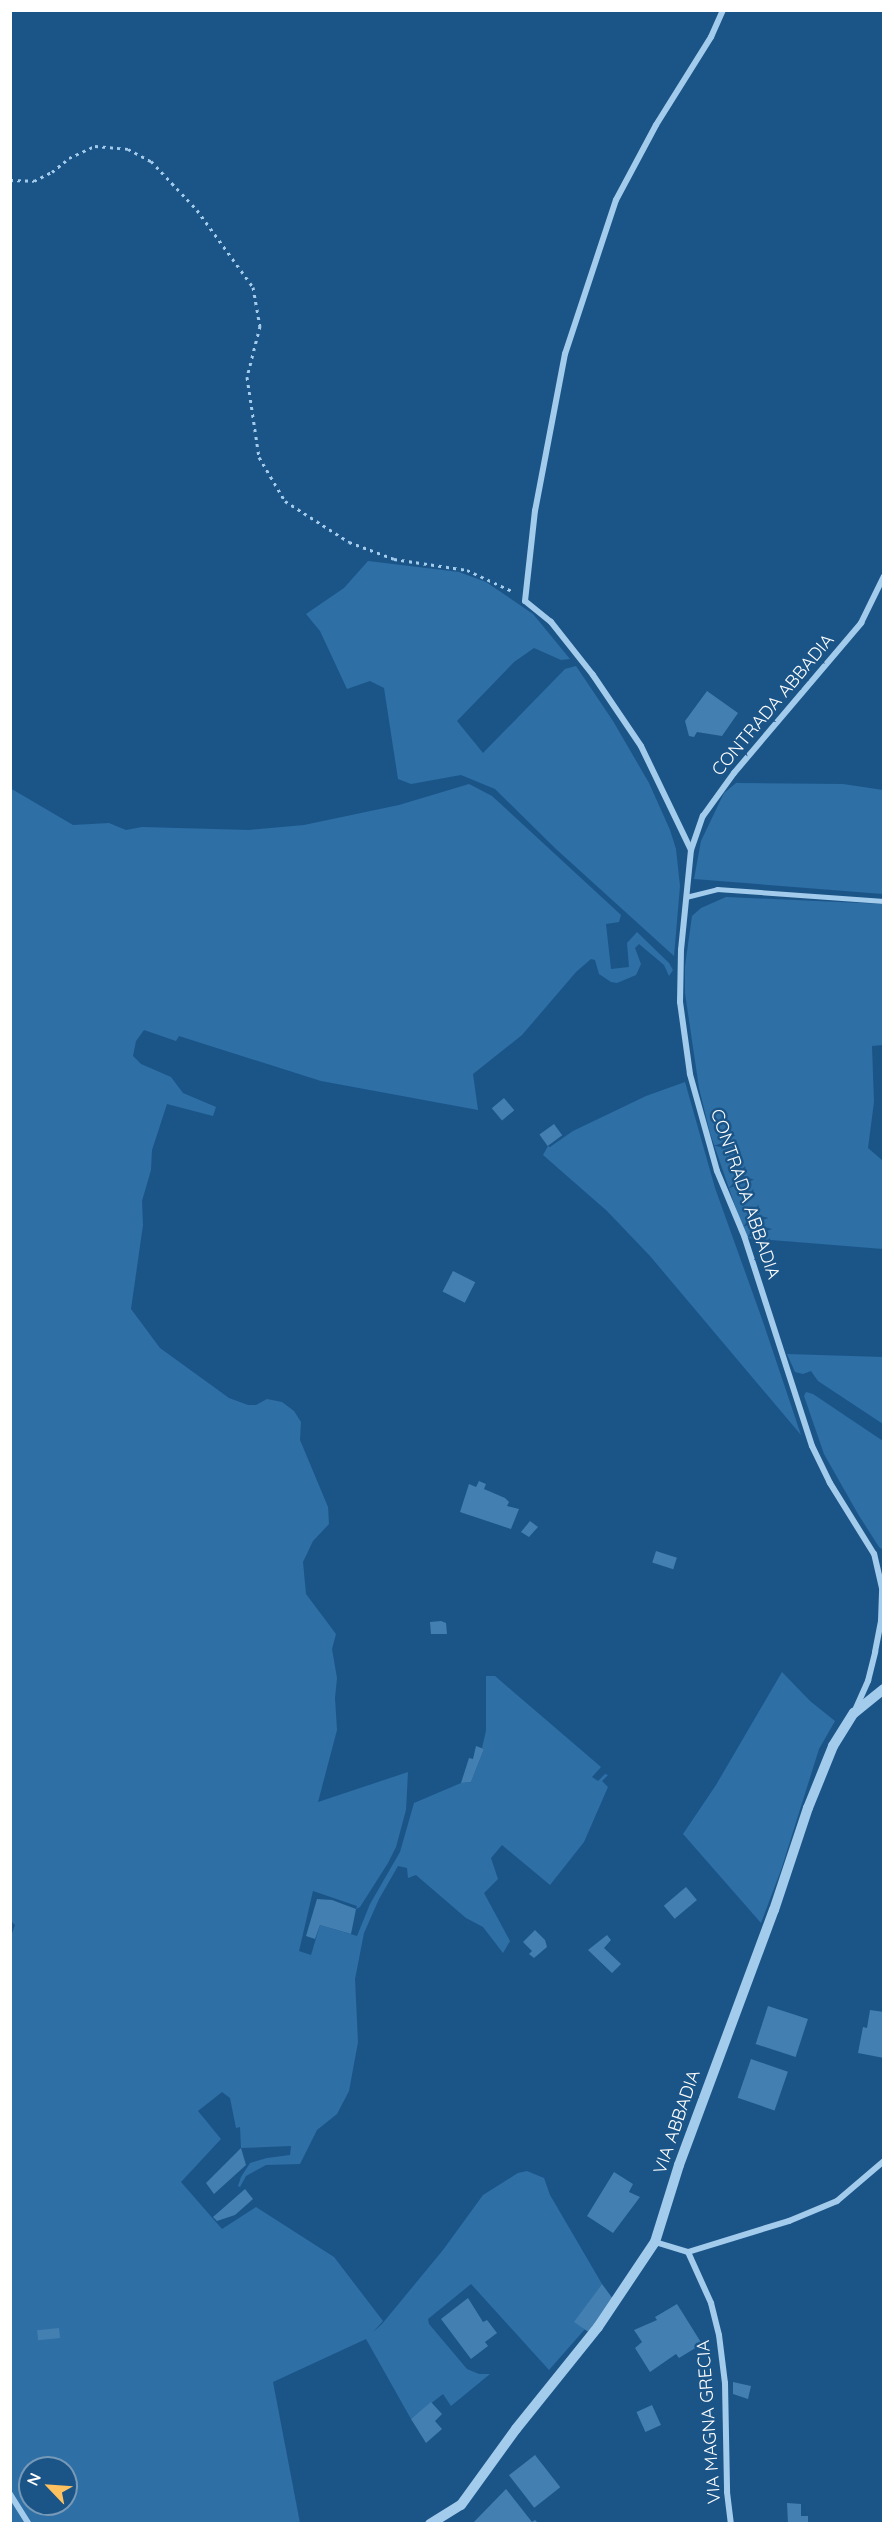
<!DOCTYPE html>
<style>
body{margin:0}
#map{position:relative;width:894px;height:2534px;overflow:hidden;background:#1b5588;font-family:Quicksand,sans-serif}
div>[style]{position:absolute}
.green>*{inset:0;background:#2e6fa6}
.building>*{inset:0;background:#437fb1;transform-origin:0 0}
.path>*{height:3px;margin-top:-1.5px;transform-origin:0;background:repeating-linear-gradient(90deg,#a3cbec 0 3px,transparent 0 7.5px)}
.service>*{height:4.5px;margin:-2.25px;padding:0 2.25px;transform-origin:2.25px;border-radius:2.25px;background:#a3cbec}
.minor>*{height:6px;margin:-3px;padding:0 3px;transform-origin:3px;border-radius:3px;background:#a3cbec}
.tertiary>*{height:10px;margin:-5px;padding:0 5px;transform-origin:5px;border-radius:5px;background:#a3cbec}
span{translate:-50% -50%;white-space:nowrap;text-align:center;line-height:1.15;-webkit-text-stroke:5px #1b5588;paint-order:stroke}
.street-label{font-size:18px;color:#fff}
.frame{position:absolute;inset:0;border:12px solid #fff;pointer-events:none}
.north{position:absolute;left:18px;top:2456px;width:60px;height:60px;box-sizing:border-box;background:#1b5588;border:2px solid #7699b8;border-radius:50%;rotate:295deg;font-size:16px;font-weight:700;line-height:24px;text-align:center;color:#fff}
.north::after{content:'';display:block;margin:auto;width:21px;height:27px;background:#fec160;clip-path:polygon(50% 0,100% 100%,50% 72%,0 100%)}
</style>
<div id="map">
<div class="green">
<div style="clip-path:polygon(368px 561px,459px 572px,486px 582px,533px 614px,570px 659px,561px 660px,534px 648px,514px 662px,457px 721px,483px 753px,565px 669px,576px 666px,613px 721px,649px 783px,670px 830px,676px 849px,680px 886px,674px 956px,556px 849px,495px 789px,461px 775px,411px 784px,398px 779px,384px 688px,370px 681px,347px 689px,320px 631px,306px 614px,344px 588px)"></div>
<div style="clip-path:polygon(736px 783px,843px 784px,883px 790px,883px 894px,694px 879px,701px 841px,724px 793px)"></div>
<div style="clip-path:polygon(evenodd,469px 784px,492px 796px,621px 915px,619px 922px,606px 924px,611px 969px,629px 967px,627px 943px,637px 932px,669px 963px,673px 970px,669px 976px,664px 965px,639px 944px,635px 948px,641px 964px,636px 975px,617px 983px,611px 982px,599px 974px,595px 960px,591px 959px,576px 972px,522px 1035px,473px 1074px,478px 1110px,321px 1081px,179px 1036px,176px 1041px,144px 1030px,136px 1041px,133px 1056px,141px 1064px,171px 1077px,183px 1093px,216px 1107px,213px 1116px,167px 1104px,152px 1150px,151px 1170px,142px 1201px,143px 1225px,131px 1309px,160px 1348px,229px 1398px,248px 1405px,256px 1405px,267px 1399px,282px 1402px,294px 1411px,301px 1422px,300px 1440px,328px 1507px,329px 1524px,313px 1541px,303px 1562px,306px 1594px,336px 1634px,332px 1649px,337px 1678px,335px 1698px,337px 1730px,318px 1802px,408px 1772px,406px 1810px,396px 1847px,388px 1863px,360px 1907px,356px 1909px,357px 1906px,313px 1891px,299px 1951px,311px 1955px,320px 1925px,357px 1936px,370px 1904px,400px 1852px,414px 1803px,461px 1783px,471px 1782px,484px 1749px,482px 1748px,486px 1731px,486px 1676px,495px 1676px,601px 1767px,592px 1777px,598px 1781px,605px 1774px,608px 1775px,602px 1781px,608px 1787px,584px 1842px,550px 1885px,502px 1845px,491px 1858px,498px 1879px,484px 1893px,510px 1941px,503px 1953px,483px 1927px,466px 1918px,416px 1875px,408px 1878px,407px 1868px,398px 1866px,379px 1899px,364px 1933px,355px 1979px,358px 2042px,349px 2091px,337px 2114px,317px 2130px,300px 2164px,266px 2165px,246px 2176px,240px 2187px,238px 2186px,241px 2177px,250px 2163px,267px 2158px,290px 2155px,291px 2146px,241px 2148px,240px 2127px,236px 2128px,230px 2098px,222px 2092px,198px 2111px,221px 2139px,181px 2182px,222px 2229px,256px 2207px,334px 2257px,383px 2321px,373px 2332px,382px 2324px,443px 2250px,483px 2195px,518px 2173px,527px 2171px,544px 2178px,550px 2195px,602px 2284px,575px 2322px,585px 2329px,549px 2370px,471px 2284px,428px 2319px,429px 2324px,467px 2369px,479px 2374px,490px 2374px,451px 2406px,443px 2394px,411px 2419px,366px 2339px,273px 2382px,300px 2523px,11px 2523px,10px 1939px,15px 1925px,10px 1920px,10px 788px,73px 825px,109px 823px,126px 830px,142px 827px,249px 830px,304px 825px,399px 805px,469px 784px,30px 2468px,66px 2468px,66px 2504px,30px 2504px,30px 2468px)"></div>
<div style="clip-path:polygon(726px 897px,883px 904px,883px 1045px,872px 1046px,874px 1102px,868px 1148px,883px 1161px,883px 1249px,746px 1238px,710px 1133px,699px 1088px,685px 993px,685px 966px,692px 916px,701px 908px)"></div>
<div style="clip-path:polygon(685px 1082px,715px 1188px,762px 1319px,801px 1435px,650px 1256px,607px 1211px,543px 1155px,548px 1146px,550px 1147px,573px 1131px,646px 1096px)"></div>
<div style="clip-path:polygon(787px 1354px,883px 1357px,883px 1424px,818px 1381px,811px 1371px,803px 1374px,795px 1372px)"></div>
<div style="clip-path:polygon(806px 1392px,813px 1394px,883px 1441px,883px 1550px,879px 1547px,858px 1514px,824px 1454px,804px 1396px)"></div>
<div style="clip-path:polygon(782px 1672px,810px 1701px,835px 1721px,819px 1749px,781px 1870px,761px 1923px,683px 1834px,716px 1785px)"></div>
</div>
<div class="building">
<div style="clip-path:polygon(707px 691px,738px 713px,722px 736px,697px 732px,694px 737px,689px 736px,685px 721px)"></div>
<div style="left:504px;top:1098px;width:16px;height:16px;rotate:50deg"></div>
<div style="left:554px;top:1124px;width:14px;height:18px;rotate:54deg"></div>
<div style="left:453px;top:1271px;width:25px;height:23px;rotate:27deg"></div>
<div style="clip-path:polygon(479px 1481px,486px 1484px,484px 1489px,505px 1498px,509px 1502px,507px 1506px,519px 1509px,511px 1529px,460px 1512px,469px 1484px,476px 1487px)"></div>
<div style="clip-path:polygon(530px 1521px,538px 1527px,529px 1537px,521px 1532px)"></div>
<div style="left:656px;top:1551px;width:22px;height:12px;rotate:18deg"></div>
<div style="clip-path:polygon(441px 1621px,446px 1623px,447px 1634px,431px 1634px,430px 1622px)"></div>
<div style="clip-path:polygon(476px 1746px,484px 1749px,471px 1782px,461px 1783px,469px 1758px,473px 1759px)"></div>
<div style="left:686px;top:1887px;width:17px;height:29px;rotate:50deg"></div>
<div style="clip-path:polygon(317px 1899px,332px 1900px,356px 1909px,351px 1934px,320px 1925px,315px 1939px,306px 1936px)"></div>
<div style="clip-path:polygon(535px 1930px,545px 1940px,547px 1947px,534px 1958px,529px 1954px,532px 1951px,523px 1942px)"></div>
<div style="clip-path:polygon(607px 1935px,611px 1940px,604px 1948px,621px 1964px,612px 1973px,588px 1950px)"></div>
<div style="left:768px;top:2006px;width:42px;height:40px;rotate:18deg"></div>
<div style="clip-path:polygon(870px 2010px,884px 2012px,884px 2058px,858px 2053px,863px 2027px,867px 2028px)"></div>
<div style="left:751px;top:2059px;width:39px;height:41px;rotate:19deg"></div>
<div style="clip-path:polygon(241px 2148px,246px 2165px,214px 2194px,206px 2183px)"></div>
<div style="clip-path:polygon(614px 2172px,633px 2184px,629px 2192px,640px 2197px,613px 2233px,587px 2216px)"></div>
<div style="clip-path:polygon(245px 2189px,253px 2199px,235px 2215px,217px 2221px,213px 2217px)"></div>
<div style="clip-path:polygon(602px 2284px,613px 2299px,590px 2333px,574px 2322px)"></div>
<div style="clip-path:polygon(468px 2298px,483px 2322px,487px 2320px,497px 2333px,485px 2342px,488px 2346px,471px 2359px,441px 2319px)"></div>
<div style="clip-path:polygon(677px 2304px,702px 2344px,679px 2358px,676px 2354px,650px 2372px,635px 2348px,642px 2342px,634px 2330px,657px 2320px,655px 2317px)"></div>
<div style="left:59px;top:2328px;width:10px;height:22px;rotate:84deg"></div>
<div style="clip-path:polygon(733px 2382px,751px 2386px,748px 2399px,733px 2394px)"></div>
<div style="clip-path:polygon(431px 2402px,442px 2414px,435px 2421px,442px 2429px,426px 2443px,411px 2419px)"></div>
<div style="left:652px;top:2405px;width:22px;height:17px;rotate:66deg"></div>
<div style="left:535px;top:2455px;width:41px;height:33px;rotate:52deg"></div>
<div style="clip-path:polygon(506px 2489px,532px 2522px,535px 2520px,539px 2524px,472px 2524px)"></div>
<div style="clip-path:polygon(787px 2503px,801px 2504px,801px 2516px,808px 2516px,808px 2523px,788px 2524px)"></div>
</div>
<div class="path">
<div style="left:10px;top:180px;width:24px;rotate:2deg"></div>
<div style="left:34px;top:181px;width:20px;rotate:-27deg"></div>
<div style="left:52px;top:172px;width:22px;rotate:-39deg"></div>
<div style="left:69px;top:158px;width:29px;rotate:-25deg"></div>
<div style="left:95px;top:146px;width:33px;rotate:5deg"></div>
<div style="left:128px;top:149px;width:26px;rotate:28deg"></div>
<div style="left:151px;top:161px;width:67px;rotate:46.8deg"></div>
<div style="left:197px;top:210px;width:95px;rotate:54deg"></div>
<div style="left:253px;top:287px;width:40px;rotate:80deg"></div>
<div style="left:260px;top:326px;width:53px;rotate:104.3deg"></div>
<div style="left:247px;top:377px;width:81px;rotate:81.5deg"></div>
<div style="left:259px;top:457px;width:51px;rotate:59.4deg"></div>
<div style="left:285px;top:501px;width:76px;rotate:32.6deg"></div>
<div style="left:349px;top:542px;width:48px;rotate:20.7deg"></div>
<div style="left:394px;top:559px;width:74px;rotate:8.6deg"></div>
<div style="left:467px;top:570px;width:52px;rotate:25.1deg"></div>
</div>
<div class="service">
<div style="left:686px;top:897px;width:32px;rotate:-14deg"></div>
<div style="left:717px;top:889px;width:167px;rotate:4.1deg"></div>
</div>
<div class="minor">
<div style="left:691px;top:850px;width:115px;rotate:-115.7deg"></div>
<div style="left:641px;top:746px;width:86px;rotate:-124.1deg"></div>
<div style="left:593px;top:675px;width:68px;rotate:-128.4deg"></div>
<div style="left:551px;top:622px;width:33px;rotate:-141deg"></div>
<div style="left:525px;top:601px;width:91px;rotate:-83.7deg"></div>
<div style="left:535px;top:511px;width:160px;rotate:-79.2deg"></div>
<div style="left:565px;top:354px;width:162px;rotate:-71.7deg"></div>
<div style="left:616px;top:200px;width:85px;rotate:-61.9deg"></div>
<div style="left:656px;top:125px;width:104px;rotate:-58deg"></div>
<div style="left:711px;top:37px;width:30px;rotate:-66deg"></div>
<div style="left:856px;top:1708px;width:30px;rotate:-66deg"></div>
<div style="left:868px;top:1681px;width:30px;rotate:-76deg"></div>
<div style="left:875px;top:1652px;width:32px;rotate:-79deg"></div>
<div style="left:881px;top:1621px;width:33px;rotate:-88deg"></div>
<div style="left:882px;top:1588px;width:35px;rotate:-103deg"></div>
<div style="left:874px;top:1554px;width:84px;rotate:-121.8deg"></div>
<div style="left:830px;top:1483px;width:41px;rotate:-115.9deg"></div>
<div style="left:812px;top:1446px;width:219px;rotate:-107.9deg"></div>
<div style="left:745px;top:1238px;width:73px;rotate:-112.7deg"></div>
<div style="left:717px;top:1171px;width:101px;rotate:-105.6deg"></div>
<div style="left:690px;top:1074px;width:73px;rotate:-97.9deg"></div>
<div style="left:680px;top:1002px;width:52px;rotate:-88.9deg"></div>
<div style="left:681px;top:950px;width:100px;rotate:-84.3deg"></div>
<div style="left:691px;top:850px;width:36px;rotate:-71deg"></div>
<div style="left:703px;top:816px;width:53px;rotate:-54.2deg"></div>
<div style="left:734px;top:773px;width:197px;rotate:-49.7deg"></div>
<div style="left:861px;top:623px;width:52px;rotate:-63.9deg"></div>
<div style="left:655px;top:2242px;width:34px;rotate:17deg"></div>
<div style="left:688px;top:2252px;width:106px;rotate:-17.1deg"></div>
<div style="left:789px;top:2221px;width:52px;rotate:-22.6deg"></div>
<div style="left:837px;top:2201px;width:62px;rotate:-40.4deg"></div>
<div style="left:688px;top:2252px;width:56px;rotate:65.7deg"></div>
<div style="left:711px;top:2303px;width:33px;rotate:76deg"></div>
<div style="left:719px;top:2335px;width:48px;rotate:82.9deg"></div>
<div style="left:725px;top:2383px;width:109px;rotate:88.9deg"></div>
<div style="left:727px;top:2492px;width:32px;rotate:83deg"></div>
<div style="left:10px;top:2494px;width:36px;rotate:58deg"></div>
</div>
<div class="tertiary">
<div style="left:430px;top:2524px;width:36px;rotate:-32deg"></div>
<div style="left:461px;top:2505px;width:94px;rotate:-54.1deg"></div>
<div style="left:516px;top:2429px;width:131px;rotate:-51.2deg"></div>
<div style="left:598px;top:2327px;width:102px;rotate:-56.2deg"></div>
<div style="left:655px;top:2242px;width:81px;rotate:-72.7deg"></div>
<div style="left:679px;top:2165px;width:272px;rotate:-69.6deg"></div>
<div style="left:774px;top:1910px;width:108px;rotate:-71.6deg"></div>
<div style="left:808px;top:1808px;width:67px;rotate:-68deg"></div>
<div style="left:833px;top:1746px;width:39px;rotate:-58deg"></div>
<div style="left:854px;top:1713px;width:38px;rotate:-39deg"></div>
</div>
<div class="street-label">
<span style="left:773px;top:705px;rotate:-50deg">CONTRADA ABBADIA</span>
<span style="left:745px;top:1194px;rotate:71deg">CONTRADA ABBADIA</span>
<span style="left:677px;top:2122px;rotate:-71deg">VIA ABBADIA</span>
<span style="left:709px;top:2422px;rotate:-94deg">VIA MAGNA GRECIA</span>
</div>
<div class="frame"></div>
<div class="north">N</div>
</div>
